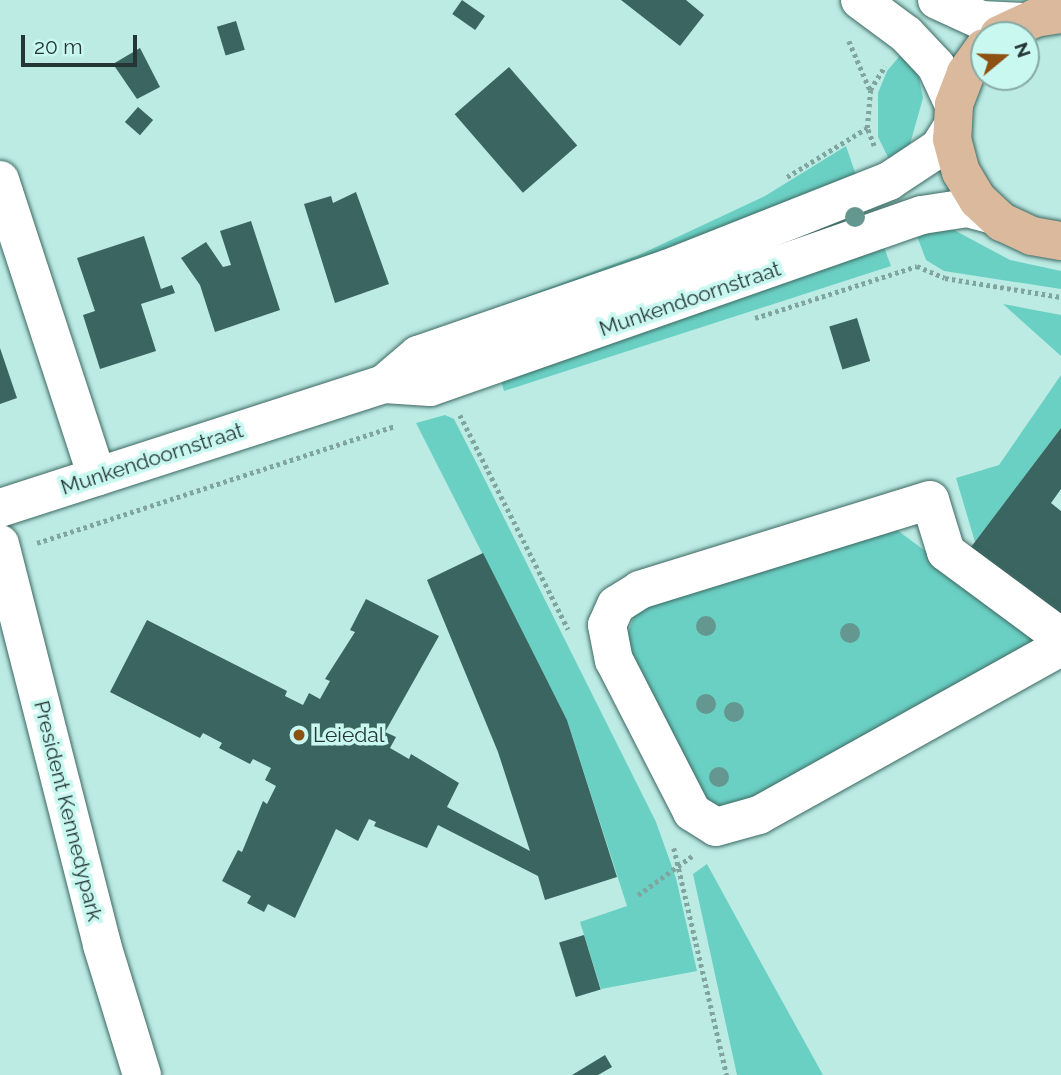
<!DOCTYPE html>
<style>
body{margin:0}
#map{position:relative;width:1061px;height:1075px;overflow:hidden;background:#bcebe4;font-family:Raleway,sans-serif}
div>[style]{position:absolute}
.green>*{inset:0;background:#6bd0c4}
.building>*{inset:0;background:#3a6560;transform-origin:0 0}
.path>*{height:4.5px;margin-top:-2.25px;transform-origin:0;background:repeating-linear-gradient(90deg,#80a49e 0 3.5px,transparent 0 7px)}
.roads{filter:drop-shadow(0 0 2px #3d6862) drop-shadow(0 0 2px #3d6862)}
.minor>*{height:38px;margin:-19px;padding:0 19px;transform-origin:19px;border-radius:19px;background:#fff}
.major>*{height:38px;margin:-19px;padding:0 19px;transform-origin:19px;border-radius:19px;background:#dab99d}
.trees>*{width:20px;height:20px;margin:-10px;border-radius:50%;background:#659791}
.dots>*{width:19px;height:19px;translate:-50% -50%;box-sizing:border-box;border:4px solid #c9f8f1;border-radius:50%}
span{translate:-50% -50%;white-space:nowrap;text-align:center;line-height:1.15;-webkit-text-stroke:7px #c9f8f1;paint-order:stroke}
.street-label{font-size:21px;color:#243634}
.poi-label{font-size:21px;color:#243634}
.left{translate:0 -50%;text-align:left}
.north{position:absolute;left:970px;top:21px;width:70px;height:70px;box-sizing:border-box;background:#c9f8f1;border:2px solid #87aaa5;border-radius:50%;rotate:71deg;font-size:19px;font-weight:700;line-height:28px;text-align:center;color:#243634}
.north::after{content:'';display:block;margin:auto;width:24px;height:32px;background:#8d5111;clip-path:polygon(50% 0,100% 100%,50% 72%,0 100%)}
.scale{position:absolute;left:21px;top:35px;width:116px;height:32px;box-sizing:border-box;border:4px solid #243634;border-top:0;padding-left:9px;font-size:21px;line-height:24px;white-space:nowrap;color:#243634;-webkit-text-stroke:5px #c9f8f1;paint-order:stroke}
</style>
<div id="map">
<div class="green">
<div style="clip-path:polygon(904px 51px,918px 73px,923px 98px,910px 144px,891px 163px,878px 137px,878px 93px,887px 71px)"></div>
<div style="clip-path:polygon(846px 146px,858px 181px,491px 317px,489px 310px,639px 255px,765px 196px)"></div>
<div style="clip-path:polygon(914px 228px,954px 230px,1010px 260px,1061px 271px,1061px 289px,944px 271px,926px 260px)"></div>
<div style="clip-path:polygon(882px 242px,891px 266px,504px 391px,500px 377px)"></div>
<div style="clip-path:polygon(1003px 304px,1061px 315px,1061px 356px)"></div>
<div style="clip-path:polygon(1061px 375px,1061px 428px,975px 542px,956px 478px,999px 465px)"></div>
<div style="clip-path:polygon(445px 415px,454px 419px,479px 468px,656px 822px,676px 878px,697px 971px,601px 989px,580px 922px,627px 906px,567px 720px,416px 423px)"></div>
<div style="clip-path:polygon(893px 527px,1042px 638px,754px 803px,723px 809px,703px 799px,629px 655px,627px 635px,635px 614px,641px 607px)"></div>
<div style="clip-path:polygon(707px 864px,765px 970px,823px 1075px,737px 1075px,693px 874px)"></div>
</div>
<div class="building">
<div style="left:462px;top:0;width:28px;height:17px;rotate:35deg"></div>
<div style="clip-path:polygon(621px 0,686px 0,704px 15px,680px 46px)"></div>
<div style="left:236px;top:21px;width:30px;height:20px;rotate:73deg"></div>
<div style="clip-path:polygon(140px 48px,160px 87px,137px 99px,113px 64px)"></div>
<div style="left:509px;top:67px;width:104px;height:72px;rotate:49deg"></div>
<div style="left:138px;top:107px;width:20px;height:20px;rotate:41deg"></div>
<div style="clip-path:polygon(356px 192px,389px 284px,335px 303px,304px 204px,331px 196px,333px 203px)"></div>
<div style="clip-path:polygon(251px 221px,280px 310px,215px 332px,200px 285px,181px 258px,206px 242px,223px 267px,231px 265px,220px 231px)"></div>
<div style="clip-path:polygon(144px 236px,161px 289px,172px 285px,175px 293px,141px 304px,156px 351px,100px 369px,83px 315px,95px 311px,77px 258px)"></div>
<div style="left:857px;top:318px;width:45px;height:29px;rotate:73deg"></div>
<div style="clip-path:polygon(0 348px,17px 398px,0 404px)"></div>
<div style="clip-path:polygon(1061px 428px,1061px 489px,1051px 503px,1061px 511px,1061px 622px,968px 551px)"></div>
<div style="clip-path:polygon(483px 553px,567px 720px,617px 877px,545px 900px,538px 876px,438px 825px,427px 848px,374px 826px,376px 822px,369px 819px,358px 841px,336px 829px,295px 918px,268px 904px,264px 912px,247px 903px,251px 896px,222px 881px,238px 850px,242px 852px,263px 801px,267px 804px,276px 786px,265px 780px,271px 768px,253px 759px,250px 764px,219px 748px,222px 743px,203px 733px,200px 738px,110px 692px,147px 620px,287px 691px,285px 696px,303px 705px,309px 693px,320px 699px,330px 681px,325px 679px,355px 632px,350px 630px,366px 599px,439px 636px,385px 732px,396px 737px,390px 748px,409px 759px,411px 754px,459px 783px,447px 807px,530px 851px,498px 752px,427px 580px)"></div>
<div style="left:584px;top:935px;width:57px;height:26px;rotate:73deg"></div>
<div style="clip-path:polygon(605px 1055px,612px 1067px,598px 1075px,572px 1075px)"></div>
</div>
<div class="path">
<div style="left:849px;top:41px;width:53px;rotate:66.8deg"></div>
<div style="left:874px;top:146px;width:19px;rotate:-111deg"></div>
<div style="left:867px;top:128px;width:38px;rotate:-85deg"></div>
<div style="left:870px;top:90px;width:28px;rotate:-58deg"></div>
<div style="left:787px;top:177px;width:94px;rotate:-31.5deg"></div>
<div style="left:755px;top:318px;width:170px;rotate:-17.8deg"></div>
<div style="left:917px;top:266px;width:30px;rotate:23deg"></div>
<div style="left:945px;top:278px;width:118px;rotate:9.3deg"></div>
<div style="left:460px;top:415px;width:240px;rotate:63.2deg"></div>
<div style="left:37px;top:543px;width:377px;rotate:-18.1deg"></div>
<div style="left:674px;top:848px;width:233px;rotate:76.9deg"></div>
<div style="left:638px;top:895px;width:67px;rotate:-35.8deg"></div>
</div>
<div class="roads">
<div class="minor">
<div style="left:860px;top:0;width:57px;rotate:36.5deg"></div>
<div style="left:906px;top:34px;width:44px;rotate:46.8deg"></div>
<div style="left:936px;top:66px;width:43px;rotate:65.2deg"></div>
<div style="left:937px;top:0;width:48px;rotate:24.4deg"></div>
<div style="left:981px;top:20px;width:43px;rotate:2.7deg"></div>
<div style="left:0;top:180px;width:312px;rotate:71.9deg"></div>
<div style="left:384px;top:384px;width:45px;rotate:-40.5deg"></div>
<div style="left:418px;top:355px;width:263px;rotate:-19.1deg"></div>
<div style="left:667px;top:269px;width:239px;rotate:-21.6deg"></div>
<div style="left:889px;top:181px;width:60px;rotate:-33.4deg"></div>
<div style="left:939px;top:148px;width:25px;rotate:-58deg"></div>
<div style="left:0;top:508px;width:404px;rotate:-17.9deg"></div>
<div style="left:384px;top:384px;width:46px;rotate:3.7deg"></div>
<div style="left:430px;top:387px;width:521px;rotate:-19.27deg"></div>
<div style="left:922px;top:215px;width:46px;rotate:-8.8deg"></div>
<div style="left:967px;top:208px;width:27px;rotate:15deg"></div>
<div style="left:0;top:544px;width:414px;rotate:75.7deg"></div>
<div style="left:102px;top:945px;width:136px;rotate:72.9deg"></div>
<div style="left:1061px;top:637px;width:143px;rotate:-143.5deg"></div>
<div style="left:946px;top:552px;width:54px;rotate:-107.1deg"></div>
<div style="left:930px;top:500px;width:304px;rotate:162.8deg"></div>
<div style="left:640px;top:590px;width:28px;rotate:148deg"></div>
<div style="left:616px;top:605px;width:22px;rotate:114deg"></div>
<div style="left:607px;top:625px;width:36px;rotate:79deg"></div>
<div style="left:614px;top:660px;width:171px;rotate:62.8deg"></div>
<div style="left:692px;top:812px;width:28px;rotate:32deg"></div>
<div style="left:716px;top:827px;width:45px;rotate:-15.6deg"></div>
<div style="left:759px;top:815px;width:346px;rotate:-29.1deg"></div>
</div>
<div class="major">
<div style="left:999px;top:35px;width:40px;rotate:-25deg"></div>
<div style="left:1035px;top:18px;width:26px;rotate:-9deg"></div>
<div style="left:984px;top:48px;width:31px;rotate:126deg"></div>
<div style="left:966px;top:73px;width:34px;rotate:111deg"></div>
<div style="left:954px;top:105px;width:34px;rotate:93deg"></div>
<div style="left:952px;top:139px;width:34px;rotate:75deg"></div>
<div style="left:961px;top:172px;width:33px;rotate:59deg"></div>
<div style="left:978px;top:200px;width:33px;rotate:43deg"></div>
<div style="left:1002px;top:222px;width:33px;rotate:25deg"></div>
<div style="left:1032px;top:236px;width:29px;rotate:10deg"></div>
</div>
</div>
<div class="trees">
<div style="left:855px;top:217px"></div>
<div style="left:706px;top:626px"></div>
<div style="left:850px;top:633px"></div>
<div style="left:706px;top:704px"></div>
<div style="left:734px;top:712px"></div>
<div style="left:719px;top:777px"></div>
</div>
<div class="dots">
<div style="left:299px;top:735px;background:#8d5111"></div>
</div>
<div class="street-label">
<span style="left:690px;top:299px;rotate:-19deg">Munkendoornstraat</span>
<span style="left:152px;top:459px;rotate:-18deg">Munkendoornstraat</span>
<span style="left:68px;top:811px;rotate:76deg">President Kennedypark</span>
</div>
<div class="poi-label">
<span class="left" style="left:313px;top:735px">Leiedal</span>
</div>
<div class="north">N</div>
<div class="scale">20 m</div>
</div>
